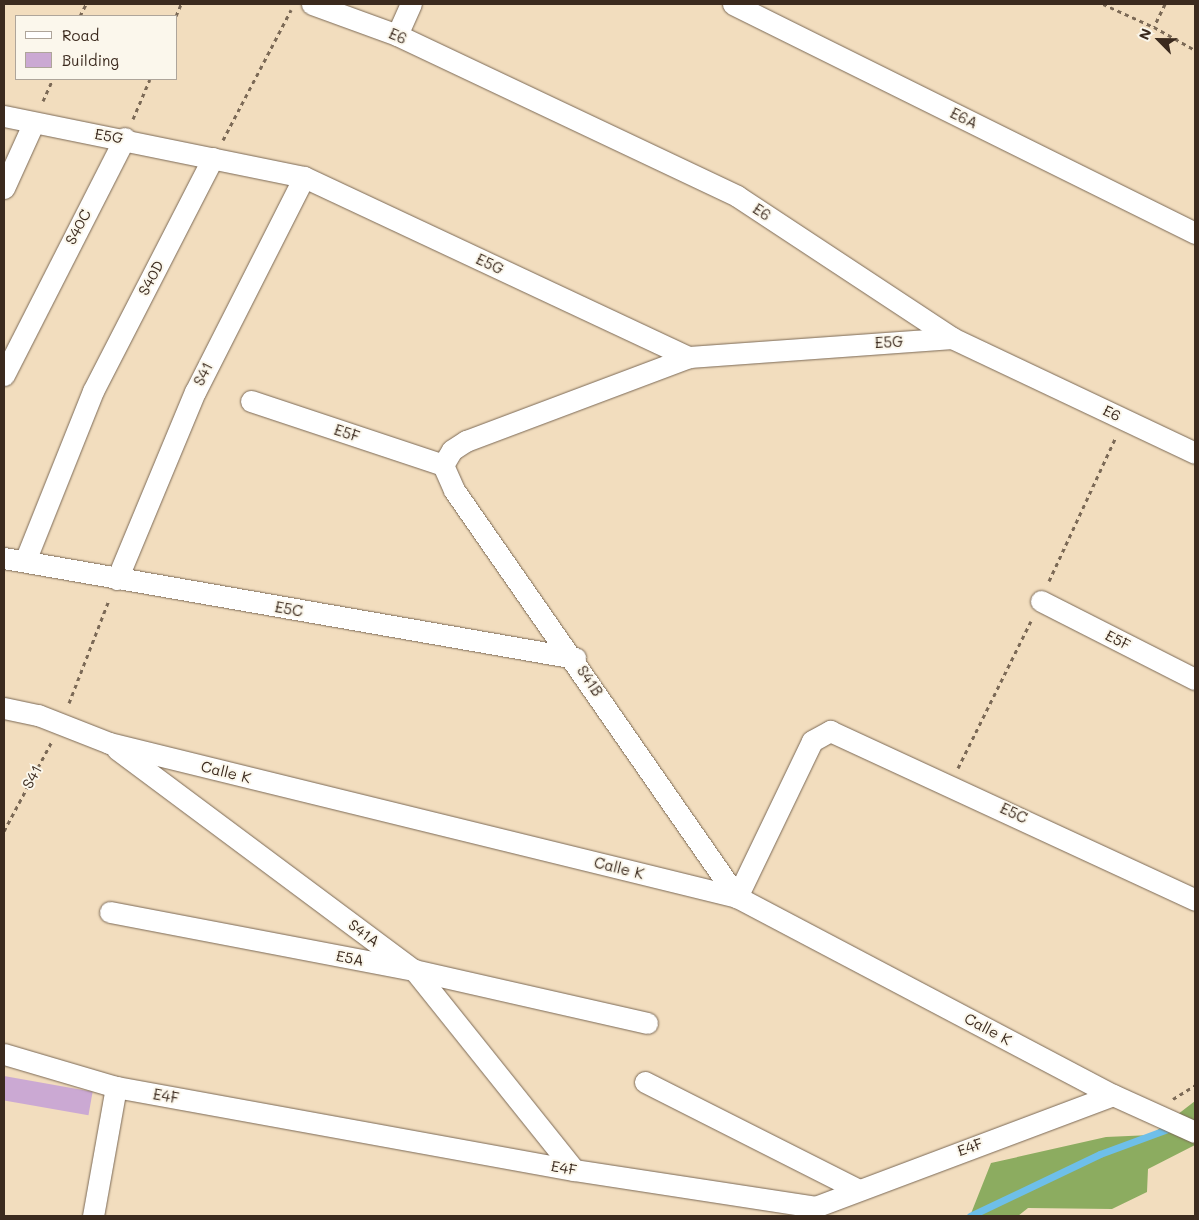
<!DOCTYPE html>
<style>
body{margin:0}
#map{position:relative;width:1199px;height:1220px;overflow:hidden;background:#f2ddbe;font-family:Mali,sans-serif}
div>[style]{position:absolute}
.forest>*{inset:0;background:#8cac60}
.stream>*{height:7px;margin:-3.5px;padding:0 3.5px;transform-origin:3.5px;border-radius:3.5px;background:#6ebfe9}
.building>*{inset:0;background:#cba9d3;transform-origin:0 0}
.path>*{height:3px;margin-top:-1.5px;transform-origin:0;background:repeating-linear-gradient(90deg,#7b6956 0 4px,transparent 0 8px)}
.roads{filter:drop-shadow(0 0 1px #7b6956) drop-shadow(0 0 1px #7b6956)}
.street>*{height:21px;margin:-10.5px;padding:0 10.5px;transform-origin:10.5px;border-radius:10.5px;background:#fff}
span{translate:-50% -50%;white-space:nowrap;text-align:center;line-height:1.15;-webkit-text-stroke:4px #fbf7ec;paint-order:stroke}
.street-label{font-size:15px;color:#3b2a1e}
.frame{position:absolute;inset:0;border:5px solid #3b2a1e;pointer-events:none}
.legend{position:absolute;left:15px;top:15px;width:162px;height:65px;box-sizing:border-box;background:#fbf7ec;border:1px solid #aea59a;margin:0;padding:6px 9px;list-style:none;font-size:15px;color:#3b2a1e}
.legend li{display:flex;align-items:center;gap:10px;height:25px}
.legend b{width:25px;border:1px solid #aea59a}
.north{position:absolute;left:1134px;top:15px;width:50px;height:50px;-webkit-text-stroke:4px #fbf7ec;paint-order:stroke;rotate:293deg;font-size:14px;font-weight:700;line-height:20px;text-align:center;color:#3b2a1e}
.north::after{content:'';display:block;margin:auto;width:18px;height:22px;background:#3b2a1e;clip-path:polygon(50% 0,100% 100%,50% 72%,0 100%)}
</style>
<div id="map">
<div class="forest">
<div style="clip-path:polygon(1195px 1101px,1195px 1145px,1148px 1169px,1147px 1192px,1112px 1209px,1028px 1208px,1018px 1216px,970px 1216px,991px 1163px,1106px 1137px,1151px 1135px)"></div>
</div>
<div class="stream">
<div style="left:970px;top:1216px;width:144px;rotate:-25.5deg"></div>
<div style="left:1100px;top:1154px;width:78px;rotate:-20.3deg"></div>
</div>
<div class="building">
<div style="left:4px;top:1076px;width:90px;height:24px;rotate:10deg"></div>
</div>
<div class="path">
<div style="left:1103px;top:4px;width:56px;rotate:24.3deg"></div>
<div style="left:1165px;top:4px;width:25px;rotate:116deg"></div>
<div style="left:1154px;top:27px;width:47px;rotate:29.3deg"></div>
<div style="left:80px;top:16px;width:13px;rotate:-63deg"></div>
<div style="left:176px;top:16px;width:13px;rotate:-67deg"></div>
<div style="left:43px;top:101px;width:24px;rotate:-66deg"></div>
<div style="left:133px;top:119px;width:43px;rotate:-67deg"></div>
<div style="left:223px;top:140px;width:147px;rotate:-62.4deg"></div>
<div style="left:1049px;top:581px;width:157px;rotate:-65.1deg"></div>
<div style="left:69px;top:703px;width:110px;rotate:-68.8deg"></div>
<div style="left:958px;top:768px;width:164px;rotate:-63.6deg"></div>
<div style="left:4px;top:831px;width:100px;rotate:-61.9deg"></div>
<div style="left:1173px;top:1099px;width:26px;rotate:-32deg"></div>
</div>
<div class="roads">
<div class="street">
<div style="left:312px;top:4px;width:90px;rotate:20deg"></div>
<div style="left:397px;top:35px;width:376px;rotate:25.3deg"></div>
<div style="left:737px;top:196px;width:258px;rotate:33.4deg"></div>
<div style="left:952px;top:338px;width:269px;rotate:25.3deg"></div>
<div style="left:733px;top:4px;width:516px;rotate:26.37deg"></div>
<div style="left:397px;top:35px;width:34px;rotate:-66deg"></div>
<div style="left:4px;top:116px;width:306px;rotate:11.5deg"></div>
<div style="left:304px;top:177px;width:425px;rotate:25.1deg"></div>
<div style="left:689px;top:357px;width:264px;rotate:-4.1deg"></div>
<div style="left:4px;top:188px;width:70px;rotate:-65.6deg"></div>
<div style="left:4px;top:375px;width:266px;rotate:-63deg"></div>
<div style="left:251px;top:401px;width:202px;rotate:18.4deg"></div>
<div style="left:443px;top:465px;width:27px;rotate:66deg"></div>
<div style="left:454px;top:490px;width:496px;rotate:55.2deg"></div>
<div style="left:443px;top:465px;width:17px;rotate:-59deg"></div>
<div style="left:452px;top:450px;width:17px;rotate:-33deg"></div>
<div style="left:466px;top:441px;width:238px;rotate:-20.6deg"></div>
<div style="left:4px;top:558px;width:580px;rotate:9.93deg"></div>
<div style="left:25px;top:561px;width:183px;rotate:-68.2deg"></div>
<div style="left:93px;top:391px;width:262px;rotate:-62.8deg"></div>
<div style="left:117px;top:579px;width:203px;rotate:-67.4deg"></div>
<div style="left:195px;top:392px;width:241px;rotate:-63.1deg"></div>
<div style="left:1041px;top:601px;width:173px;rotate:26.9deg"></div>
<div style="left:4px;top:708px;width:35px;rotate:12deg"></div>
<div style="left:38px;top:715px;width:76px;rotate:21.5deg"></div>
<div style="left:109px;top:743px;width:647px;rotate:13.78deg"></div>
<div style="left:737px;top:897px;width:425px;rotate:27.8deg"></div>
<div style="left:1113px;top:1095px;width:90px;rotate:24.3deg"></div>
<div style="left:117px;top:749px;width:370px;rotate:36.7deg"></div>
<div style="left:414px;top:970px;width:256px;rotate:51.3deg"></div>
<div style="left:737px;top:897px;width:173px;rotate:-64.3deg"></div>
<div style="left:812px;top:741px;width:21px;rotate:-29deg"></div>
<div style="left:830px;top:731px;width:402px;rotate:24.8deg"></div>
<div style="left:110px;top:912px;width:309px;rotate:10.8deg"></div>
<div style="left:414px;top:970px;width:239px;rotate:12.8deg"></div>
<div style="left:4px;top:1054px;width:117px;rotate:16.4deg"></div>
<div style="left:116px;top:1087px;width:465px;rotate:10.3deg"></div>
<div style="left:574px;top:1170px;width:244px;rotate:8.7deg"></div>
<div style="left:815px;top:1207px;width:318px;rotate:-20.6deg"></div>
<div style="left:645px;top:1082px;width:237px;rotate:26.8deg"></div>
<div style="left:93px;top:1216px;width:131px;rotate:-79.9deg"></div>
</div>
</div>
<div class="street-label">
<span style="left:398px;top:36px;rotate:23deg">E6</span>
<span style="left:964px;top:118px;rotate:26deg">E6A</span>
<span style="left:109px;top:136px;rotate:9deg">E5G</span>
<span style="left:762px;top:212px;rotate:33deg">E6</span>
<span style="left:78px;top:227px;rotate:-62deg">S40C</span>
<span style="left:490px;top:264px;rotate:25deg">E5G</span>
<span style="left:151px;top:278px;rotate:-62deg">S40D</span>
<span style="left:889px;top:342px;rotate:-3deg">E5G</span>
<span style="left:203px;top:374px;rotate:-63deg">S41</span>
<span style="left:1112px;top:413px;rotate:25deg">E6</span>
<span style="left:347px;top:433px;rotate:18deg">E5F</span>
<span style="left:289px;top:609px;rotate:10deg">E5C</span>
<span style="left:1118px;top:640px;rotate:27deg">E5F</span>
<span style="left:590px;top:681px;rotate:56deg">S41B</span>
<span style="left:226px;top:772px;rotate:14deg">Calle K</span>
<span style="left:32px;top:777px;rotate:-62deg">S41</span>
<span style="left:1014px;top:813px;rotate:25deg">E5C</span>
<span style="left:619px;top:868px;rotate:14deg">Calle K</span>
<span style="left:364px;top:933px;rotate:37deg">S41A</span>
<span style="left:350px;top:958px;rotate:11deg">E5A</span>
<span style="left:988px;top:1029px;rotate:28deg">Calle K</span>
<span style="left:166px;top:1096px;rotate:10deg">E4F</span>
<span style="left:970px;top:1147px;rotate:-20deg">E4F</span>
<span style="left:564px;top:1168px;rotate:10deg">E4F</span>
</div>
<div class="frame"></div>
<ul class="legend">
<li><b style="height:6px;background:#fff"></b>Road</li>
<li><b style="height:14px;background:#cba9d3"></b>Building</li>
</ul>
<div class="north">N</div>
</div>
